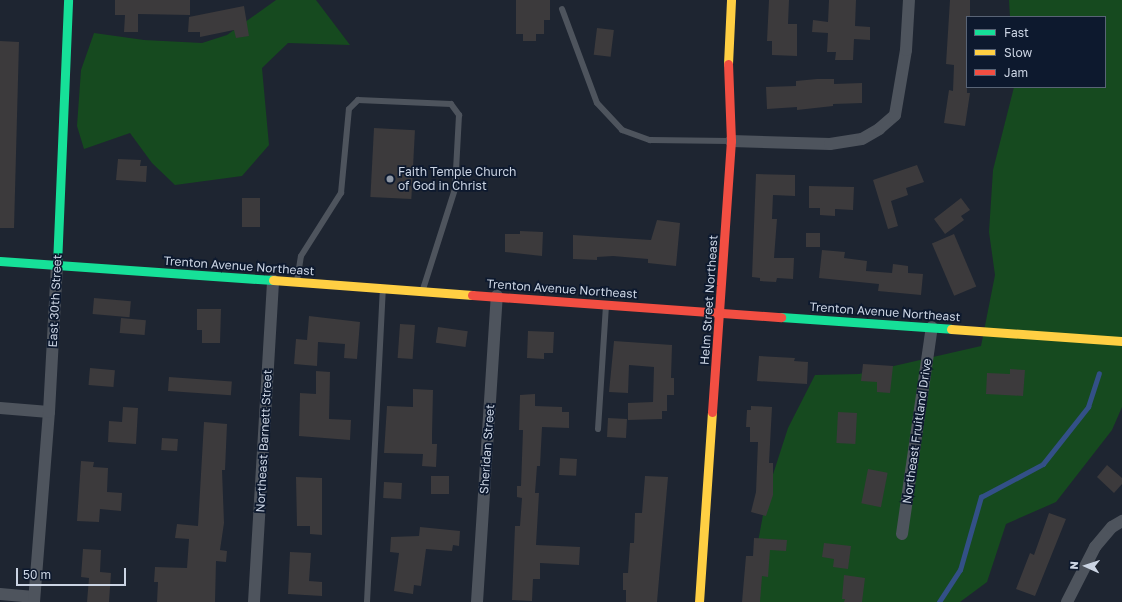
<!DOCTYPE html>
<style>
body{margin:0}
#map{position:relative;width:1122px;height:602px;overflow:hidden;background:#1e2531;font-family:"Golos Text",sans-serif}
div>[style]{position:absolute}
.green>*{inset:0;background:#164a1f}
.stream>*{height:4.5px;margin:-2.25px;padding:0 2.25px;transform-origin:2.25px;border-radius:2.25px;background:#335087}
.building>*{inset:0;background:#3c3a3c;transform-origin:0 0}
.lane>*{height:6px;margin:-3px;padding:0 3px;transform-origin:3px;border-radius:3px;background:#4e545d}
.street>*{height:12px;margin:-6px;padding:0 6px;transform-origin:6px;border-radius:6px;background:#4e545d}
.fast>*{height:9px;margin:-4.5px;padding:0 4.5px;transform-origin:4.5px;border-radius:4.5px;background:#16e098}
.slow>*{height:9px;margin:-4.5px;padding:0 4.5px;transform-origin:4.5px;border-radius:4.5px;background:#ffcf43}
.jam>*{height:9px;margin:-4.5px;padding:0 4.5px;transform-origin:4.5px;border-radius:4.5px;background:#f24e42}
.dots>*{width:11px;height:11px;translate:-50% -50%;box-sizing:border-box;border:2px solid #0d192e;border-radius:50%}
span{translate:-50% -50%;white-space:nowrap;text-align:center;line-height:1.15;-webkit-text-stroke:3.5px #0d192e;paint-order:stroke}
.poi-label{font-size:12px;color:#cbd4e3}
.left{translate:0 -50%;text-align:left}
.street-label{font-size:12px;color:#cbd4e3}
.legend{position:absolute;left:966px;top:16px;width:140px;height:72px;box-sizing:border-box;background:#0d192e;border:1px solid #596476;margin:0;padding:5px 7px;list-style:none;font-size:12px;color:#cbd4e3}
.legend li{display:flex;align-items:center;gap:8px;height:20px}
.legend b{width:20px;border:1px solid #596476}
.north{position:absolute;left:1066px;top:546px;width:40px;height:40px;-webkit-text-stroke:3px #0d192e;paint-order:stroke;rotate:273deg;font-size:11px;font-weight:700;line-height:16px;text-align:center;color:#cbd4e3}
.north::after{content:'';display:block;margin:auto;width:14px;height:18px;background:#cbd4e3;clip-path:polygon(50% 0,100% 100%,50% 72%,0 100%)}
.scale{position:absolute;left:16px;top:568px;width:110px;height:18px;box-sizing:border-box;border:2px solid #cbd4e3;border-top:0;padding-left:5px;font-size:12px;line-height:14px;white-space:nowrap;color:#cbd4e3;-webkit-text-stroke:3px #0d192e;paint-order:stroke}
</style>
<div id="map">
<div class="green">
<div style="clip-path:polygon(276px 0,316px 0,350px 45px,288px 43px,262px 68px,269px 145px,242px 176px,175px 185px,152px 163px,130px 133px,84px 149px,77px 126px,81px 70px,94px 33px,144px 40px,202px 43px,227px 35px)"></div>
<div style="clip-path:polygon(1009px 0,1122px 0,1122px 407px,1112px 430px,1056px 502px,1006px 524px,987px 582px,960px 602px,747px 602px,767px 493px,788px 428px,815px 375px,859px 374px,981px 346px,995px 275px,989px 232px,993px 170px,1014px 87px,1105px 87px,1105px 17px,1010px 17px)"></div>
</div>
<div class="stream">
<div style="left:939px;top:602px;width:38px;rotate:-57deg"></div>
<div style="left:960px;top:570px;width:76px;rotate:-74deg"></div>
<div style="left:981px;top:497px;width:70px;rotate:-28deg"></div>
<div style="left:1043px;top:464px;width:73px;rotate:-51.7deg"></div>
<div style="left:1088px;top:407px;width:35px;rotate:-72deg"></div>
</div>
<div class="building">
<div style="clip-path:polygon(115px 0,190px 0,190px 15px,138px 14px,138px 32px,124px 32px,125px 15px,115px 15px)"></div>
<div style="clip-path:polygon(516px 0,550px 0,550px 20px,544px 20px,544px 34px,536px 34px,536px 41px,523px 41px,523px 34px,516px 34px)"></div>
<div style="clip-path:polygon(769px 0,789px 0,788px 24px,797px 24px,797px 56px,772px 55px,772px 41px,767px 41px)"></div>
<div style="clip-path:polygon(829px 0,856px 0,855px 26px,870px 27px,870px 40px,854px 39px,853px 60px,835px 60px,836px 52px,827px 52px,828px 33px,812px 32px,813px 20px,828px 22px)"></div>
<div style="clip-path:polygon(950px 0,970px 0,970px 17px,967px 17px,967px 93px,970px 93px,965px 126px,944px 123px,949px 90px,953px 91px,954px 65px,946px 64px)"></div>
<div style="clip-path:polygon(244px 6px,249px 36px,236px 38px,234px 30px,200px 37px,200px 32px,188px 32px,189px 17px)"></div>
<div style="left:597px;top:28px;width:17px;height:27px;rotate:7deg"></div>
<div style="clip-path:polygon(0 41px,19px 42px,14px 228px,0 228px)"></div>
<div style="clip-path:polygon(817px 79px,834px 79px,834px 84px,862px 83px,862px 103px,833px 104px,833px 106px,797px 110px,797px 107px,767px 109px,766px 87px,796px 86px,796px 81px)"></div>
<div style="left:374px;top:128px;width:41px;height:69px;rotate:3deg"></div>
<div style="clip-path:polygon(118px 159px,141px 160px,140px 166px,147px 166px,146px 182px,116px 180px)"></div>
<div style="clip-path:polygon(917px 165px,924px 182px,906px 188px,908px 195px,891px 201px,898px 226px,888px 229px,873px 180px)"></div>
<div style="clip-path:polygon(756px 174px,795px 175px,795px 196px,773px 195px,772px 219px,777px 219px,774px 258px,794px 258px,793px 279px,777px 278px,776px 282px,760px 281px,760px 278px,752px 277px)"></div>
<div style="clip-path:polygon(809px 186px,854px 187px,853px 210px,835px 209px,835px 216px,820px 215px,820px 208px,809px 208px)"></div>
<div style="left:242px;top:198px;width:18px;height:29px"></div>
<div style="clip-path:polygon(961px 198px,970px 210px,961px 216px,964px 220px,945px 234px,934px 219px)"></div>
<div style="clip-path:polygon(657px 220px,680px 223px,676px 266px,648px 263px,648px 259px,613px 256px,597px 257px,597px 260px,573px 259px,573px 235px,651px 240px)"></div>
<div style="clip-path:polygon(520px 231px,543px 232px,542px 256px,505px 252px,505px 234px,520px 234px)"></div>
<div style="left:806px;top:233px;width:14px;height:14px"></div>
<div style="left:954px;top:234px;width:57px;height:24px;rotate:67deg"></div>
<div style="clip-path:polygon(822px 250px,845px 252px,844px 258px,867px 261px,866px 271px,892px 273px,893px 264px,908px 266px,908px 273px,923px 274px,921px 295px,878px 291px,879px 284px,819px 278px)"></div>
<div style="left:94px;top:298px;width:37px;height:16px;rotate:5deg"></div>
<div style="clip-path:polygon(197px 309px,221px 309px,220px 343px,202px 343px,202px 330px,197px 330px)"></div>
<div style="clip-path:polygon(309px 316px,360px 322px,357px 359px,344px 358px,345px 344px,318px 342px,317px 366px,294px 364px,296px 339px,307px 340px)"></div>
<div style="left:121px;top:318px;width:25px;height:15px;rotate:5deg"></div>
<div style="left:400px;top:324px;width:15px;height:34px;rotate:4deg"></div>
<div style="left:438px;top:327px;width:30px;height:16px;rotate:8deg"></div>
<div style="clip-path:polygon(528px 331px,554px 332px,553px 353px,544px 353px,544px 359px,527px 358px)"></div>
<div style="clip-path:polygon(614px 341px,672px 345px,671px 378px,674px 378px,674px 395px,667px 395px,667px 411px,662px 411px,662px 419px,628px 420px,628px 403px,653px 402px,654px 367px,629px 365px,628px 393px,609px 392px)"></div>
<div style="clip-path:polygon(759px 356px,795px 358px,794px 361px,808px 362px,807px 384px,757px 381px)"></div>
<div style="clip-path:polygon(863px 364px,893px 366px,890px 393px,877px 392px,877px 382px,861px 381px)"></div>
<div style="left:90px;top:368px;width:25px;height:17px;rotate:5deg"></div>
<div style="clip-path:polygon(1010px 369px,1025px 370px,1023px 396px,986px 394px,987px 373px,1010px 374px)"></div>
<div style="clip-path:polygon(316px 371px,330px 372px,329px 419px,351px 420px,350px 440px,299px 436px,300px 393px,316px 394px)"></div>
<div style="left:169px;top:377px;width:63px;height:14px;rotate:4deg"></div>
<div style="clip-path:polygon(413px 389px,433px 390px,432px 435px,432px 444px,437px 444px,436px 467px,422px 466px,423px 454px,384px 453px,387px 406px,413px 407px)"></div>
<div style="clip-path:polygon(535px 394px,535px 406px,562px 407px,562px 412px,569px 412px,569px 428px,542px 427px,540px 466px,537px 466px,535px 493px,539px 493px,536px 545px,580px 547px,579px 565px,540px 563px,540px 579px,533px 579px,532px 601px,512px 600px,515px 526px,520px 526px,522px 498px,517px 497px,517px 486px,521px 486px,523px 430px,519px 430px,520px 395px)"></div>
<div style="clip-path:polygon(751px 406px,772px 407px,769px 463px,773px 463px,773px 495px,766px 516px,751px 512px,756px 492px,758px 442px,750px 442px,750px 427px,746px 427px,747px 410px,751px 410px)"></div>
<div style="clip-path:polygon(123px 407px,138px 408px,136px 444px,108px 442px,109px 421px,122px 422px)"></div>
<div style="left:838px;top:412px;width:19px;height:31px;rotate:3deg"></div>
<div style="left:608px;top:418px;width:19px;height:19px;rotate:3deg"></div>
<div style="clip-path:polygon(204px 422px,227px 424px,225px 470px,222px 470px,224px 523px,220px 550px,227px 551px,226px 562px,216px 561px,215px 602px,157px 602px,158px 582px,154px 582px,155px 567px,187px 568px,189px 539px,175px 538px,177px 524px,198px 526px)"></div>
<div style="left:162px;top:438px;width:16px;height:12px;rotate:4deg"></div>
<div style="left:560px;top:458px;width:17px;height:17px;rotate:3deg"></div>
<div style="clip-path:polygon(81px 461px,94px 462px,93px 467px,108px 468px,107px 492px,122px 493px,121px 511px,100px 509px,99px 522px,77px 521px)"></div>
<div style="clip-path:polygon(1107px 465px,1122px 478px,1122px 484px,1114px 493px,1097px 477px)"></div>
<div style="left:868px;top:469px;width:20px;height:35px;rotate:11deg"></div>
<div style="left:431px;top:476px;width:18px;height:18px"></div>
<div style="clip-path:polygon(645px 476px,668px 477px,657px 602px,626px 602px,626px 590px,623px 590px,623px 573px,628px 573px,630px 543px,634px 543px,635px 513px,642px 513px)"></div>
<div style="clip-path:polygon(296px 477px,322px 478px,322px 535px,310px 534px,310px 526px,297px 526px)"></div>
<div style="left:384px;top:482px;width:18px;height:16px;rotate:3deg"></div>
<div style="clip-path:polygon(1049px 513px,1066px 519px,1035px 596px,1016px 589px,1030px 553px,1034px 555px)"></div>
<div style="clip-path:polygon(420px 527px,460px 531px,459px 546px,453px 545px,452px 551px,426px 549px,421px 586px,414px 585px,413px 594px,394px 591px,399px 553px,390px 552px,391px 537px,419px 536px)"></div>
<div style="clip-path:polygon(754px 538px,787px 540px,786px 551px,770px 550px,768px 577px,762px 576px,760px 602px,742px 602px,746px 556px,753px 556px)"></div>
<div style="clip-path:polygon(824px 543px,851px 546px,848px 569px,833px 567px,834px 559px,822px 557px)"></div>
<div style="clip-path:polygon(83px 549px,101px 550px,100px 572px,111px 573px,109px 602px,87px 602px,89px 578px,81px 577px)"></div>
<div style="clip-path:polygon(290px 552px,311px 553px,309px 581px,322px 582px,322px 596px,288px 594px)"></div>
<div style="clip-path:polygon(844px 575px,865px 578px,862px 602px,844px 602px,845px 599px,842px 599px)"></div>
</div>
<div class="lane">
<div style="left:562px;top:9px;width:100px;rotate:69.6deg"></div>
<div style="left:597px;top:103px;width:37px;rotate:47deg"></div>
<div style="left:622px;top:130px;width:30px;rotate:20deg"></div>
<div style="left:650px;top:140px;width:80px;rotate:0.7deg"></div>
<div style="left:297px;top:281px;width:25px;rotate:-81deg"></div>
<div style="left:301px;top:256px;width:75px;rotate:-57.6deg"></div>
<div style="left:341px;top:193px;width:84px;rotate:-84.6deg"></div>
<div style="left:349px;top:109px;width:13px;rotate:-45deg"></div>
<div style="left:358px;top:100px;width:93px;rotate:2.5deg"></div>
<div style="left:451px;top:104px;width:14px;rotate:54deg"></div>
<div style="left:459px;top:115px;width:74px;rotate:93.1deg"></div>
<div style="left:455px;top:189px;width:105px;rotate:107.7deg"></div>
<div style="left:598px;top:429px;width:123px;rotate:-86.3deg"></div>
<div style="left:367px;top:602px;width:312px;rotate:-87.1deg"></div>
</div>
<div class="street">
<div style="left:731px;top:141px;width:99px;rotate:1.7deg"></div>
<div style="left:830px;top:144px;width:32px;rotate:-9deg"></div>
<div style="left:862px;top:139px;width:20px;rotate:-30deg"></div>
<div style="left:879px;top:129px;width:21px;rotate:-41deg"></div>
<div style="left:895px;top:115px;width:66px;rotate:-80.4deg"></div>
<div style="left:906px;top:50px;width:50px;rotate:-86.6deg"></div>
<div style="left:0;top:408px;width:49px;rotate:4.7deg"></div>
<div style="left:902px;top:534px;width:209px;rotate:-81.8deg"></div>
<div style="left:0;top:594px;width:34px;rotate:5deg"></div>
<div style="left:34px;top:602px;width:191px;rotate:-85.5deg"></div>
<div style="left:49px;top:412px;width:147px;rotate:-86.9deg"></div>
<div style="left:254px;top:602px;width:322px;rotate:-86.6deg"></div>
<div style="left:477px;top:602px;width:307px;rotate:-86.3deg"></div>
<div style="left:1067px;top:602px;width:62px;rotate:-63deg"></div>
<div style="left:1095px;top:547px;width:26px;rotate:-50deg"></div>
<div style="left:1112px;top:527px;width:12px;rotate:-31deg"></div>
</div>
<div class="fast">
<div style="left:0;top:261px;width:274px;rotate:4deg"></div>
<div style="left:57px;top:265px;width:265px;rotate:-87.6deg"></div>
<div style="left:781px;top:317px;width:170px;rotate:4deg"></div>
</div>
<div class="slow">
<div style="left:728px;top:64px;width:64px;rotate:-87.3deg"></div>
<div style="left:273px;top:280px;width:200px;rotate:4.3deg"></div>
<div style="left:951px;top:329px;width:171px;rotate:4deg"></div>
<div style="left:699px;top:602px;width:190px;rotate:-86.1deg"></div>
</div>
<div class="jam">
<div style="left:472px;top:295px;width:310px;rotate:4.1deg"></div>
<div style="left:712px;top:412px;width:272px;rotate:-86deg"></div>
<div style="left:731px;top:141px;width:77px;rotate:-92.2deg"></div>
</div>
<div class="dots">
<div style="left:390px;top:179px;background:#8e97a5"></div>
</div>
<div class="poi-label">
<span class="left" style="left:398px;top:179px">Faith Temple Church<br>of God in Christ</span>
</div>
<div class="street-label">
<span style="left:239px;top:266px;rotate:4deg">Trenton Avenue Northeast</span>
<span style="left:562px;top:289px;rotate:4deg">Trenton Avenue Northeast</span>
<span style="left:709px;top:300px;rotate:-86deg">Helm Street Northeast</span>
<span style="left:55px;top:301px;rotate:-87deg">East 30th Street</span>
<span style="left:885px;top:312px;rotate:4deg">Trenton Avenue Northeast</span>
<span style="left:917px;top:431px;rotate:-82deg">Northeast Fruitland Drive</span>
<span style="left:264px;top:441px;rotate:-87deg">Northeast Barnett Street</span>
<span style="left:487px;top:449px;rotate:-86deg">Sheridan Street</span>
</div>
<ul class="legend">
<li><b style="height:5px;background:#16e098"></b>Fast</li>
<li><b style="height:5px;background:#ffcf43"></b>Slow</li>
<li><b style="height:5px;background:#f24e42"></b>Jam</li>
</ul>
<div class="north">N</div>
<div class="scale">50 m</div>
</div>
